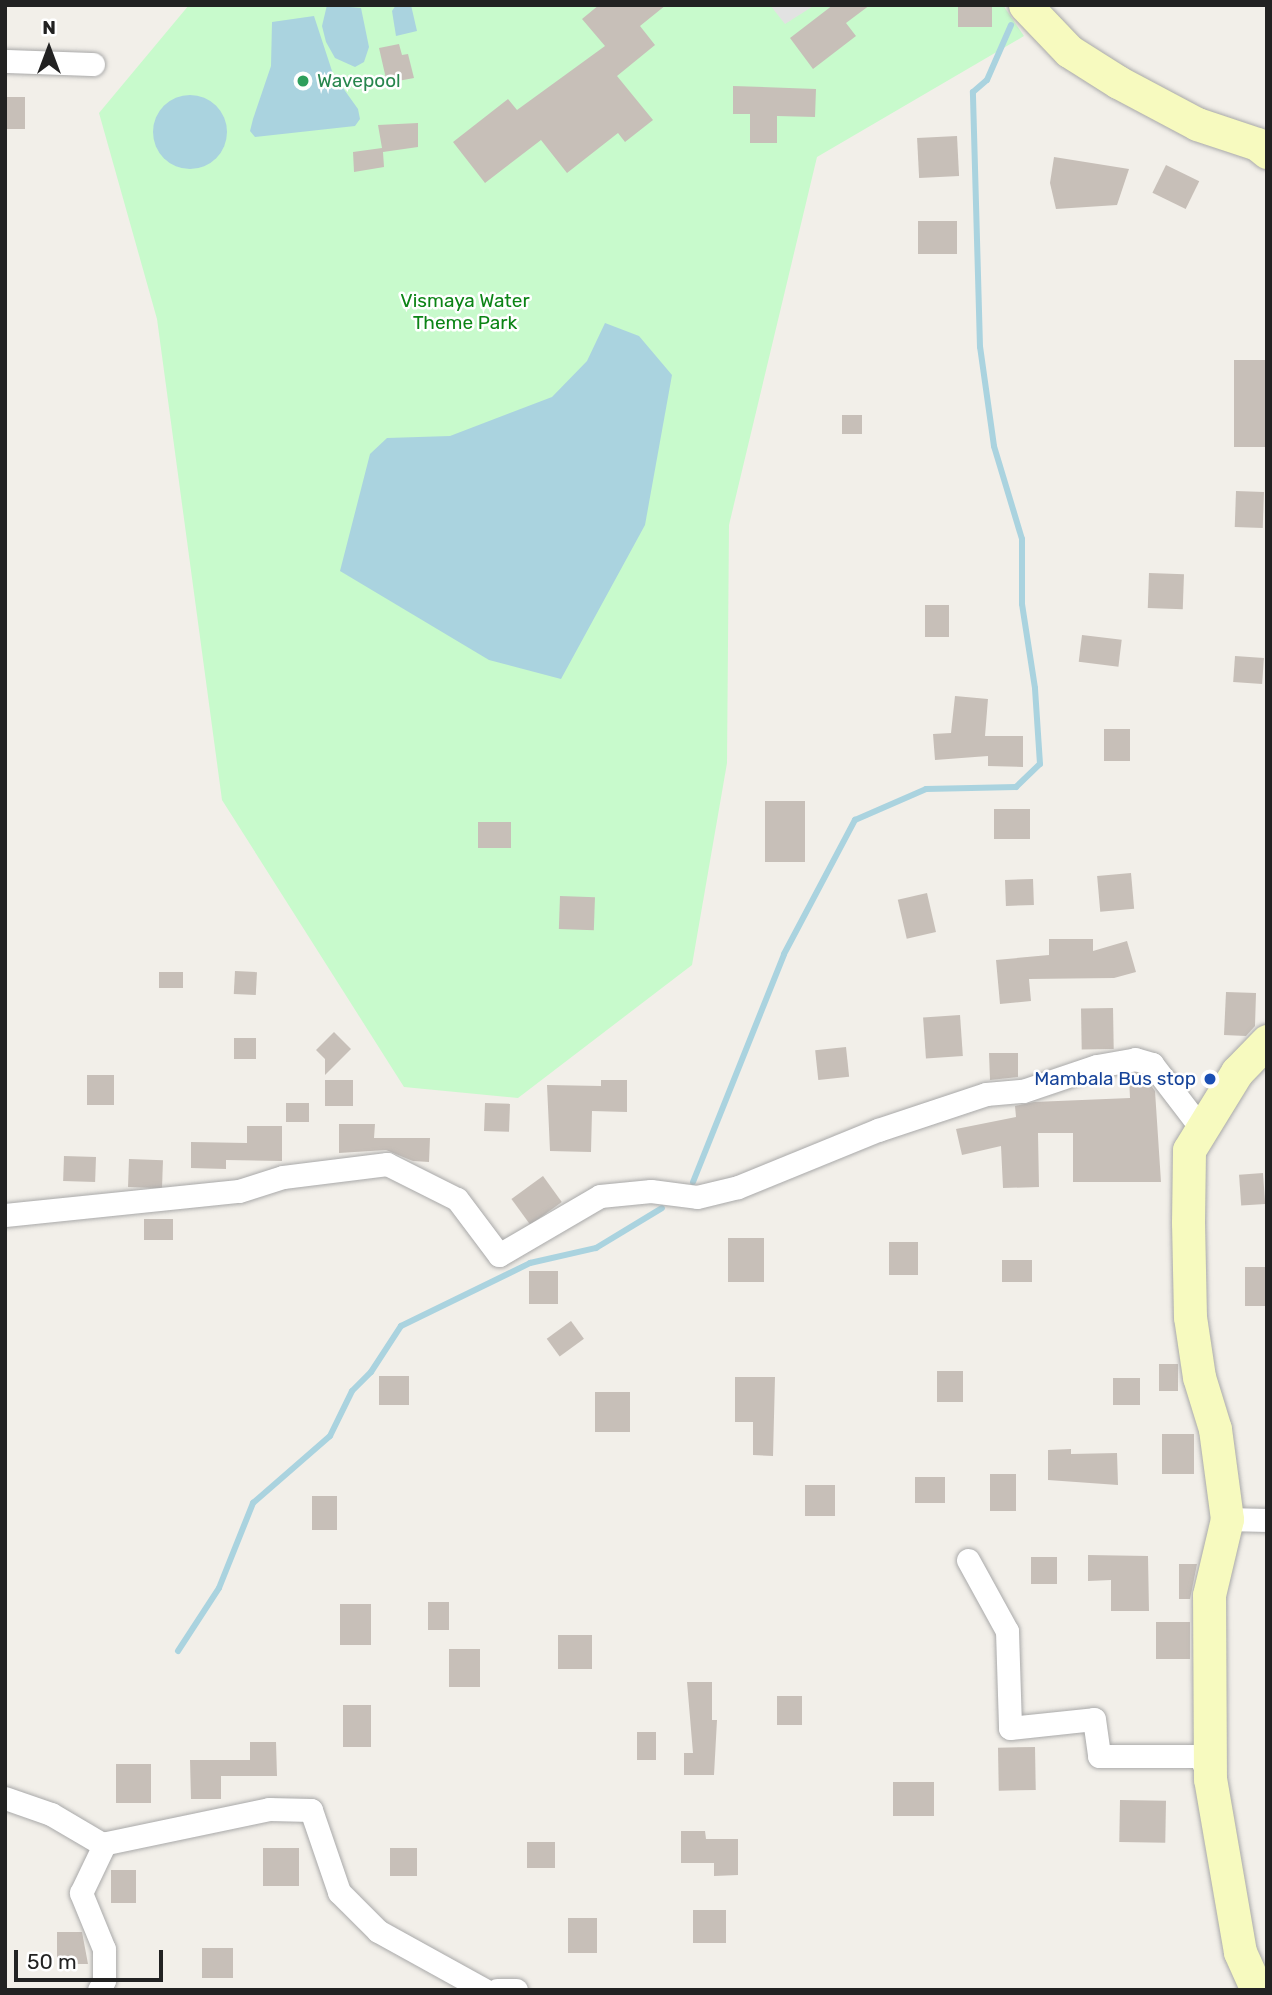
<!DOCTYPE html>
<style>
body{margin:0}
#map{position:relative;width:1272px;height:1995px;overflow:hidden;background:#f2efe9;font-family:Rubik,sans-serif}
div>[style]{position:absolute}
.park>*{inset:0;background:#c8facc}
.parking>*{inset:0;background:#e2e2e2}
.water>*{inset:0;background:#aad3df}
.round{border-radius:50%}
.stream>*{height:6px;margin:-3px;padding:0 3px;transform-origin:3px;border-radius:3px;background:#aad3df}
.building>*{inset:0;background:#c7bfb8;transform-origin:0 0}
.roads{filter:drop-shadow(0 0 2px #a9a9a9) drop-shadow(0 0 2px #a9a9a9)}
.minor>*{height:23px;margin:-11.5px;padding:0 11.5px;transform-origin:11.5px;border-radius:11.5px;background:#fff}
.secondary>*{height:33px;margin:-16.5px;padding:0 16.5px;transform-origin:16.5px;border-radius:16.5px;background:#f7fabf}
.dots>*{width:19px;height:19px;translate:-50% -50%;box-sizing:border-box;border:4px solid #fff;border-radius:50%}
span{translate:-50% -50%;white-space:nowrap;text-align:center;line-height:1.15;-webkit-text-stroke:5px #fff;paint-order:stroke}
.leisure-label{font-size:19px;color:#27864d}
.left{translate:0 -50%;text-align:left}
.park-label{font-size:19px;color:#0c8416}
.transit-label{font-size:19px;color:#164399}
.right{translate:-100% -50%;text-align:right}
.frame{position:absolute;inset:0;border:7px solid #222;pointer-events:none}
.north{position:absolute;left:14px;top:14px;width:70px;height:70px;-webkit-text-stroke:5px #fff;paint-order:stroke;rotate:0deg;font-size:19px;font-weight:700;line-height:28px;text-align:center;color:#222}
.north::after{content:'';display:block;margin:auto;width:24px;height:32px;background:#222;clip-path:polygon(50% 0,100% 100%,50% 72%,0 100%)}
.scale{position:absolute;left:14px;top:1950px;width:149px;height:32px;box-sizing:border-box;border:4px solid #222;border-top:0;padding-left:9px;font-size:21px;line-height:24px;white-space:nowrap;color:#222;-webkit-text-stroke:5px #fff;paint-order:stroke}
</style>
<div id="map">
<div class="park">
<div style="clip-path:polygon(189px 5px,1003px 5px,1024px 36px,817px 157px,729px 525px,727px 763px,692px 965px,518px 1098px,404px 1087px,222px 800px,157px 319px,99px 113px)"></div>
</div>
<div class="parking">
<div style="clip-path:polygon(770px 5px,815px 5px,785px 24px)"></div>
</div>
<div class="water">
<div style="clip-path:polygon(327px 5px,361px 8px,369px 47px,364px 62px,355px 67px,335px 58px,326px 42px,322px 26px)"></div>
<div style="clip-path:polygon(396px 5px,411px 5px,417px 31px,396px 36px,392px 11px)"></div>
<div style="clip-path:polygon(314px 16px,333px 74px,358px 109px,360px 119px,355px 126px,255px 137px,250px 131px,253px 119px,271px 66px,272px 22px)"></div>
<div class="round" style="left:153px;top:95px;width:74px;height:74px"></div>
<div style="clip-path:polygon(605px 323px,639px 336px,672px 375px,645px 525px,561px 679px,489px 660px,340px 571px,370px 454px,387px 438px,450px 436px,552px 397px,587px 361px)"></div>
</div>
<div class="stream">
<div style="left:693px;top:1182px;width:245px;rotate:-68.2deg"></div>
<div style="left:784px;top:954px;width:152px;rotate:-62.1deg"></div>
<div style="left:855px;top:820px;width:77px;rotate:-23.6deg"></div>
<div style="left:926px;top:789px;width:90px;rotate:-1.3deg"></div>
<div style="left:1016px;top:787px;width:33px;rotate:-44deg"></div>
<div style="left:1040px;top:764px;width:76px;rotate:-93.8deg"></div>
<div style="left:1035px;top:688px;width:85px;rotate:-98.8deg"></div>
<div style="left:1022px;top:604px;width:65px;rotate:-90deg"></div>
<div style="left:1022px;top:539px;width:97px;rotate:-106.8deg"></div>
<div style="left:994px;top:446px;width:100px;rotate:-98deg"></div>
<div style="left:980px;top:347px;width:255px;rotate:-91.6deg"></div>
<div style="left:973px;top:92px;width:18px;rotate:-41deg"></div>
<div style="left:987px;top:80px;width:60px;rotate:-66.4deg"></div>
<div style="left:178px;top:1651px;width:75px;rotate:-56.9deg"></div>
<div style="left:219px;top:1588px;width:92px;rotate:-68.2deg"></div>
<div style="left:253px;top:1503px;width:102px;rotate:-41deg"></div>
<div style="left:330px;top:1436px;width:50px;rotate:-63.9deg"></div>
<div style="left:352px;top:1391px;width:27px;rotate:-45deg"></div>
<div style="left:371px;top:1372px;width:55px;rotate:-56.9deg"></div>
<div style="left:401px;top:1326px;width:144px;rotate:-26deg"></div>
<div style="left:530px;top:1263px;width:68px;rotate:-12.8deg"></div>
<div style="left:596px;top:1248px;width:77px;rotate:-31.2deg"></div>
</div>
<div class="building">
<div style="clip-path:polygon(599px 5px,666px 5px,640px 26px,655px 45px,617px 76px,653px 120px,625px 142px,618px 133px,567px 173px,541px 140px,485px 183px,453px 142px,508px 99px,517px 110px,605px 46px,582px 19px)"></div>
<div style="clip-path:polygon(833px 5px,870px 5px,846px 23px,856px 36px,813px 69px,790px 38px)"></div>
<div style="left:958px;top:5px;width:34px;height:22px"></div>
<div style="clip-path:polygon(399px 44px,402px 55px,408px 54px,414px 78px,387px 83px,379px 48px)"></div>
<div style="clip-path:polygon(733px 86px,816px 89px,815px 117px,777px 116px,777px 143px,750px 143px,750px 114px,733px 114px)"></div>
<div style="left:5px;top:97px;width:20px;height:32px"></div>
<div style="clip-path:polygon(418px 123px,418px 147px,383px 152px,384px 167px,354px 172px,353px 152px,382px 148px,378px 125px)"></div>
<div style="left:957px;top:136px;width:40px;height:40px;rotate:87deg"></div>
<div style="clip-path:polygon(1054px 157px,1129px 169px,1117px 205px,1056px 209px,1050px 183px)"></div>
<div style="left:1166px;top:165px;width:37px;height:31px;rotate:26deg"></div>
<div style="left:957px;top:221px;width:33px;height:39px;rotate:90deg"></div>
<div style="left:1234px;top:360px;width:33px;height:87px"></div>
<div style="left:862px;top:415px;width:19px;height:20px;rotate:90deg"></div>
<div style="left:1236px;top:491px;width:28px;height:36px;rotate:2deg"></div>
<div style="left:1149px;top:573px;width:35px;height:35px;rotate:2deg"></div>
<div style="left:925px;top:605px;width:24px;height:32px"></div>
<div style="left:1082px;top:635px;width:40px;height:27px;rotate:7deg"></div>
<div style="left:1235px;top:656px;width:29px;height:26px;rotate:4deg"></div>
<div style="clip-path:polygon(955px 696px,988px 699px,985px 736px,1023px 736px,1023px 767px,988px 766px,988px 756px,935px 760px,933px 734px,951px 733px)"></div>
<div style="left:1104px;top:729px;width:26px;height:32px"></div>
<div style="left:765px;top:801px;width:40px;height:61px"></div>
<div style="left:994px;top:809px;width:36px;height:30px"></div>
<div style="left:478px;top:822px;width:33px;height:26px"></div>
<div style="left:1131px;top:873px;width:36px;height:34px;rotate:85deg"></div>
<div style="left:1033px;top:879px;width:26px;height:28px;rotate:88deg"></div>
<div style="left:927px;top:893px;width:40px;height:30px;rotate:77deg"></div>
<div style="left:560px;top:896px;width:35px;height:33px;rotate:2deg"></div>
<div style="clip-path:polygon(1049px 939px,1093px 939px,1093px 951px,1127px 941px,1136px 972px,1114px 978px,1029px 979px,1031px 1001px,1000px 1004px,996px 960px,1049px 955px)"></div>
<div style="left:235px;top:971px;width:22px;height:23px;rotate:3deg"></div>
<div style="left:159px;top:972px;width:24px;height:16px"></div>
<div style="clip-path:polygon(1226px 992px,1256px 993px,1255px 1026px,1246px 1036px,1224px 1035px)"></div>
<div style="left:1113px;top:1008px;width:41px;height:32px;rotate:89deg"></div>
<div style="left:960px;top:1015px;width:41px;height:37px;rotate:86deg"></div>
<div style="clip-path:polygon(334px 1032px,351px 1049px,325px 1075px,325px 1059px,316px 1050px)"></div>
<div style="left:234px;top:1038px;width:22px;height:21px"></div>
<div style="left:846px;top:1047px;width:30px;height:31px;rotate:84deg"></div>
<div style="clip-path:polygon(989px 1053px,1018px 1053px,1018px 1077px,990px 1080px)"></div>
<div style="left:87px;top:1075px;width:27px;height:30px"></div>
<div style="clip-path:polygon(1129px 1076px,1144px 1076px,1155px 1091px,1161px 1182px,1073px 1182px,1073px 1133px,1038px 1133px,1039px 1187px,1003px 1188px,1001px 1146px,962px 1155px,956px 1129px,1016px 1117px,1015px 1106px,1034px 1102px,1130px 1098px)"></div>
<div style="left:325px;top:1080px;width:28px;height:26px"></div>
<div style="clip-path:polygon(601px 1080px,627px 1080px,627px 1112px,592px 1111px,591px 1152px,550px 1151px,547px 1085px,601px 1086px)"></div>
<div style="left:286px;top:1103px;width:23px;height:19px"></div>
<div style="left:485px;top:1103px;width:25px;height:28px;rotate:2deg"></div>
<div style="clip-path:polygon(339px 1124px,375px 1124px,374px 1138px,430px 1138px,429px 1162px,413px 1161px,386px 1150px,339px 1153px)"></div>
<div style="clip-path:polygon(247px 1126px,282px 1126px,282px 1161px,226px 1160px,226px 1169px,191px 1168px,191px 1142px,247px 1143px)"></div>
<div style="left:64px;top:1156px;width:32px;height:25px;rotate:2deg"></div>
<div style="left:129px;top:1159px;width:34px;height:28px;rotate:2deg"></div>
<div style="left:1263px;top:1173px;width:31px;height:24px;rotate:86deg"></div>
<div style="left:543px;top:1176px;width:32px;height:39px;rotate:54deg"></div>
<div style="left:144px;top:1219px;width:29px;height:21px"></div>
<div style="left:728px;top:1238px;width:36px;height:44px"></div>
<div style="left:889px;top:1242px;width:29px;height:33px"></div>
<div style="left:1002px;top:1260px;width:30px;height:22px"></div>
<div style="left:1245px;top:1267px;width:22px;height:39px"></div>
<div style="left:529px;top:1271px;width:29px;height:33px"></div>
<div style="left:571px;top:1321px;width:22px;height:30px;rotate:54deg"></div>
<div style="left:1159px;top:1364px;width:19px;height:27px"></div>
<div style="left:937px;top:1371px;width:26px;height:31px"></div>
<div style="left:379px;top:1376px;width:30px;height:29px"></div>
<div style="clip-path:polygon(735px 1377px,775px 1377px,773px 1456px,753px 1455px,753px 1422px,735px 1422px)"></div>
<div style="left:1113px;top:1378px;width:27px;height:27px"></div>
<div style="left:595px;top:1392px;width:35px;height:40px"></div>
<div style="left:1162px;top:1434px;width:32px;height:40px"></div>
<div style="clip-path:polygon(1071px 1449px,1071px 1454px,1117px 1453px,1118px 1485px,1048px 1480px,1048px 1450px)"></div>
<div style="left:990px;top:1474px;width:26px;height:37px"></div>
<div style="left:915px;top:1477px;width:30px;height:26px"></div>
<div style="left:805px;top:1485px;width:30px;height:31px"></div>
<div style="left:312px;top:1496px;width:25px;height:34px"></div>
<div style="clip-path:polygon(1088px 1555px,1148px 1556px,1149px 1611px,1111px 1611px,1111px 1580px,1088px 1581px)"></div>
<div style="left:1031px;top:1557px;width:26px;height:27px"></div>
<div style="clip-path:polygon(1179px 1564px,1197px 1564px,1190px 1599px,1179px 1599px)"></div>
<div style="left:428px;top:1602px;width:21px;height:28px"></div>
<div style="left:371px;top:1604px;width:41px;height:31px;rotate:90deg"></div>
<div style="left:1190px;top:1622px;width:37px;height:34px;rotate:90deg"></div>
<div style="left:558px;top:1635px;width:34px;height:34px"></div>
<div style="left:449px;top:1649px;width:31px;height:38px"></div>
<div style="clip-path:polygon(687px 1682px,712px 1682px,712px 1720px,717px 1720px,714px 1775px,684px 1775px,684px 1753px,693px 1753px)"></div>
<div style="left:777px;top:1696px;width:25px;height:29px"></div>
<div style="left:343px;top:1705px;width:28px;height:42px"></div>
<div style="left:637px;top:1732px;width:19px;height:28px"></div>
<div style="clip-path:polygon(250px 1742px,276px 1742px,277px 1776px,221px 1776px,221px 1799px,191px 1799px,190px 1760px,250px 1760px)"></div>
<div style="left:1035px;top:1747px;width:43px;height:37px;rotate:89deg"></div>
<div style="left:116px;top:1764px;width:35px;height:39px"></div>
<div style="left:934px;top:1782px;width:34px;height:41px;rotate:90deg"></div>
<div style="left:1120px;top:1800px;width:46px;height:42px;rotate:1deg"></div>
<div style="clip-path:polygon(681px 1831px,705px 1831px,706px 1839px,738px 1839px,738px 1875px,714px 1876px,714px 1863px,681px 1863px)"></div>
<div style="left:527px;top:1842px;width:28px;height:26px"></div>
<div style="left:263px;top:1848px;width:36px;height:38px"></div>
<div style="left:390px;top:1848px;width:27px;height:28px"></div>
<div style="left:111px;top:1870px;width:25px;height:33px"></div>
<div style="left:726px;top:1910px;width:33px;height:33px;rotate:90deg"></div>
<div style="left:568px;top:1918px;width:29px;height:35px"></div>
<div style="clip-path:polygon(57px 1932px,82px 1932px,88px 1964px,57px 1964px)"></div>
<div style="left:202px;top:1948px;width:31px;height:30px"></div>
</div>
<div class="roads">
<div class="minor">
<div style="left:5px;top:61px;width:88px;rotate:2deg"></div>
<div style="left:5px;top:1215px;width:235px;rotate:-5.9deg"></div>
<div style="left:239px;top:1191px;width:46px;rotate:-17.7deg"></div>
<div style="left:283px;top:1177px;width:105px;rotate:-7.1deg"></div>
<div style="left:387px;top:1164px;width:78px;rotate:26.6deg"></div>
<div style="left:457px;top:1199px;width:70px;rotate:53.1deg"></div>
<div style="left:499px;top:1255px;width:117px;rotate:-30.3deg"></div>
<div style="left:600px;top:1196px;width:51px;rotate:-5.6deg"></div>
<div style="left:651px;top:1191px;width:46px;rotate:7.4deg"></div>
<div style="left:697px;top:1197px;width:42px;rotate:-13.7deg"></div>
<div style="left:738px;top:1187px;width:151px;rotate:-22.2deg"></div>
<div style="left:878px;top:1130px;width:114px;rotate:-18.4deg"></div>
<div style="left:986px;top:1094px;width:37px;rotate:-5deg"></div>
<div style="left:1023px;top:1091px;width:78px;rotate:-18.7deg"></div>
<div style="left:1097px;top:1066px;width:39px;rotate:-10deg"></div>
<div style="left:1135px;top:1059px;width:18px;rotate:16deg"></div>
<div style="left:1152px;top:1064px;width:81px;rotate:52.6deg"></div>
<div style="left:1227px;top:1519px;width:40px;rotate:1.4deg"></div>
<div style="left:968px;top:1560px;width:81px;rotate:61.2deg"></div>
<div style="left:1007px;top:1631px;width:97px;rotate:88.2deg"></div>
<div style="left:1010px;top:1728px;width:84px;rotate:-6.1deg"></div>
<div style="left:1094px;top:1719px;width:37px;rotate:82deg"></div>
<div style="left:1099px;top:1756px;width:101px"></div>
<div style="left:1200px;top:1756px;width:22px;rotate:66deg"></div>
<div style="left:5px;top:1798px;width:49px;rotate:19.2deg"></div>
<div style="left:51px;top:1814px;width:59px;rotate:30.5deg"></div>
<div style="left:102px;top:1844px;width:171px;rotate:-11.8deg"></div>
<div style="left:269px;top:1809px;width:42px;rotate:1.4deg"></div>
<div style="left:311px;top:1810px;width:87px;rotate:71.1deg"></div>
<div style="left:339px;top:1892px;width:55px;rotate:45deg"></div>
<div style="left:378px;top:1931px;width:122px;rotate:28.9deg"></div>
<div style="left:99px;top:1990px;width:11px;rotate:-63deg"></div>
<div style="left:104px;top:1980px;width:31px;rotate:-90deg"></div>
<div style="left:104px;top:1949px;width:61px;rotate:-112.3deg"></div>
<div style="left:81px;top:1893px;width:55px;rotate:-64.4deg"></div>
<div style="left:497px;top:1990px;width:19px"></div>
</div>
<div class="secondary">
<div style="left:1025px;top:5px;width:64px;rotate:46.3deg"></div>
<div style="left:1069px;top:51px;width:58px;rotate:32.3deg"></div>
<div style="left:1118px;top:82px;width:89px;rotate:28deg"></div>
<div style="left:1197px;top:124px;width:63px;rotate:18.4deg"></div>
<div style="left:1257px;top:144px;width:13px;rotate:39deg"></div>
<div style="left:1257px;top:1990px;width:42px;rotate:-114.1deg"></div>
<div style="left:1240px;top:1952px;width:176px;rotate:-99.8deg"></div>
<div style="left:1210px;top:1779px;width:184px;rotate:-90.3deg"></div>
<div style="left:1209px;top:1595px;width:78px;rotate:-76.7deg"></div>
<div style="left:1227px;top:1519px;width:91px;rotate:-97.6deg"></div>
<div style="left:1215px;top:1429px;width:54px;rotate:-107.1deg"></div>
<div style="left:1199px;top:1377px;width:61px;rotate:-98.5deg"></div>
<div style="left:1190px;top:1317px;width:94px;rotate:-91.2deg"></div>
<div style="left:1188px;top:1223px;width:73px;rotate:-89.2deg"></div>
<div style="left:1189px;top:1150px;width:92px;rotate:-58.4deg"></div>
<div style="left:1237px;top:1072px;width:43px;rotate:-45.9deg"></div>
</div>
</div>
<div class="dots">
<div style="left:303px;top:81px;background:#2e9e5b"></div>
<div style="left:1210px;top:1079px;background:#1a4fb4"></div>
</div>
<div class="leisure-label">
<span class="left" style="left:317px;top:81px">Wavepool</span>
</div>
<div class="park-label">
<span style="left:465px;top:312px">Vismaya Water<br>Theme Park</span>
</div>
<div class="transit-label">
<span class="right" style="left:1196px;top:1079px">Mambala Bus stop</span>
</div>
<div class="frame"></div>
<div class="north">N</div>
<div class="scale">50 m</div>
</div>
